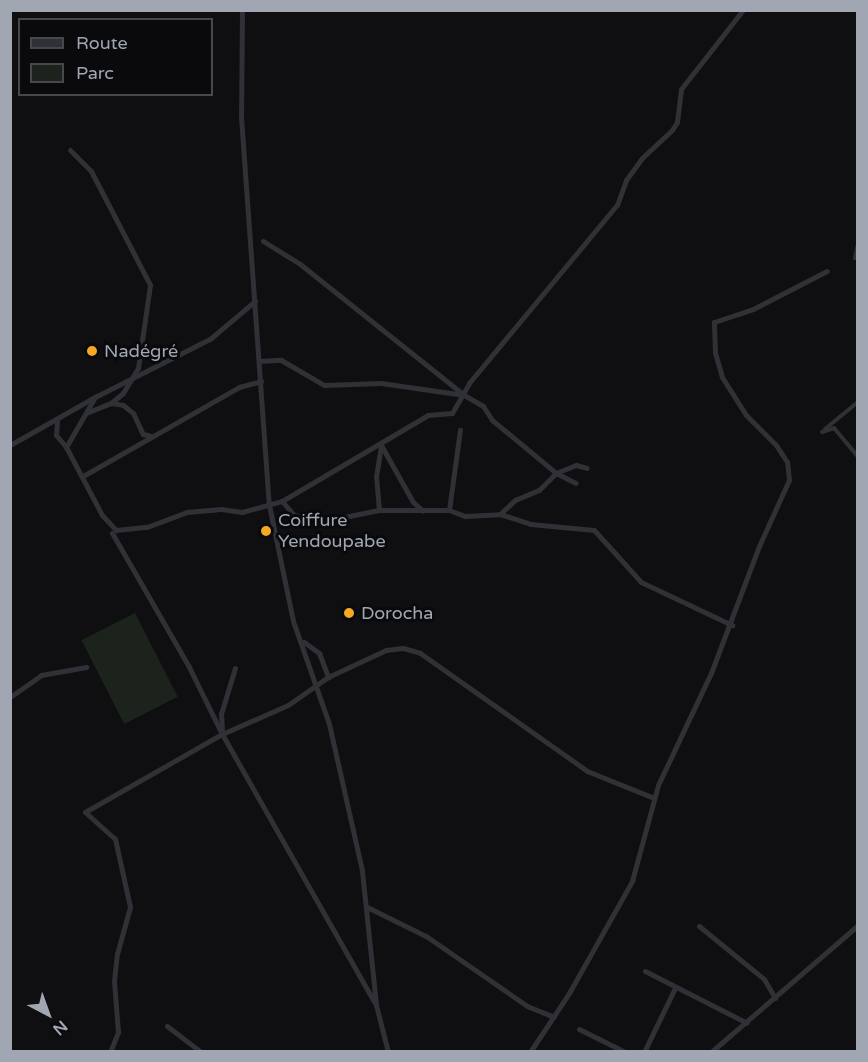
<!DOCTYPE html>
<meta charset="utf-8">
<style>
body{margin:0}
#map{position:relative;width:868px;height:1062px;overflow:hidden;background:#0f0f11;font-family:"Varela Round",sans-serif}
div>[style]{position:absolute}
.green>*{inset:0;background:#1c231c;transform-origin:0 0}
.pedestrian>*{height:4px;margin:-2px;padding:0 2px;transform-origin:2px;border-radius:2px;background:#303136}
.minor>*{height:5px;margin:-2.5px;padding:0 2.5px;transform-origin:2.5px;border-radius:2.5px;background:#303136}
.dots>*{width:16px;height:16px;translate:-50% -50%;box-sizing:border-box;border:3px solid #0a0a0c;border-radius:50%}
span{translate:-50% -50%;white-space:nowrap;text-align:center;line-height:1.15;-webkit-text-stroke:6px #0a0a0c;paint-order:stroke}
.poi-label{font-size:18px;color:#a0a6b2}
.left{translate:0 -50%;text-align:left}
.frame{position:absolute;inset:0;border:12px solid #a0a6b2;pointer-events:none}
.legend{position:absolute;left:18px;top:18px;width:195px;height:78px;box-sizing:border-box;background:#0a0a0c;border:2px solid #46484e;margin:0;padding:8px 10px;list-style:none;font-size:18px;color:#a0a6b2}
.legend li{display:flex;align-items:center;gap:12px;height:30px}
.legend b{width:30px;border:2px solid #46484e}
.north{position:absolute;left:18px;top:984px;width:60px;height:60px;-webkit-text-stroke:4px #0a0a0c;paint-order:stroke;rotate:139deg;font-size:16px;font-weight:700;line-height:24px;text-align:center;color:#a0a6b2}
.north::after{content:'';display:block;margin:auto;width:21px;height:27px;background:#a0a6b2;clip-path:polygon(50% 0,100% 100%,50% 72%,0 100%)}
</style>
<div id="map">
<div class="green">
<div style="left:135px;top:613px;width:94px;height:60px;rotate:63deg"></div>
</div>
<div class="pedestrian">
<div style="left:855px;top:258px;width:14px;rotate:-78deg"></div>
<div style="left:825px;top:429px;width:43px;rotate:-39.3deg"></div>
<div style="left:822px;top:432px;width:13px;rotate:-18deg"></div>
<div style="left:834px;top:428px;width:38px;rotate:50deg"></div>
</div>
<div class="minor">
<div style="left:242px;top:10px;width:107px;rotate:90.5deg"></div>
<div style="left:241px;top:117px;width:389px;rotate:85.9deg"></div>
<div style="left:269px;top:505px;width:118px;rotate:78.3deg"></div>
<div style="left:293px;top:621px;width:109px;rotate:70.7deg"></div>
<div style="left:329px;top:724px;width:151px;rotate:77.3deg"></div>
<div style="left:362px;top:871px;width:135px;rotate:84deg"></div>
<div style="left:376px;top:1005px;width:49px;rotate:75.7deg"></div>
<div style="left:70px;top:150px;width:30px;rotate:45deg"></div>
<div style="left:91px;top:171px;width:128px;rotate:62.6deg"></div>
<div style="left:150px;top:285px;width:84px;rotate:98.2deg"></div>
<div style="left:138px;top:368px;width:29px;rotate:121deg"></div>
<div style="left:123px;top:393px;width:16px;rotate:140deg"></div>
<div style="left:263px;top:241px;width:44px;rotate:31.9deg"></div>
<div style="left:300px;top:264px;width:208px;rotate:38.6deg"></div>
<div style="left:259px;top:361px;width:22px;rotate:-3deg"></div>
<div style="left:281px;top:360px;width:50px;rotate:30.2deg"></div>
<div style="left:324px;top:385px;width:57px;rotate:-2deg"></div>
<div style="left:381px;top:383px;width:84px;rotate:8.2deg"></div>
<div style="left:464px;top:395px;width:22px;rotate:30deg"></div>
<div style="left:483px;top:406px;width:17px;rotate:57deg"></div>
<div style="left:492px;top:420px;width:83px;rotate:39.6deg"></div>
<div style="left:556px;top:473px;width:22px;rotate:27deg"></div>
<div style="left:95px;top:397px;width:58px;rotate:120.1deg"></div>
<div style="left:66px;top:447px;width:77px;rotate:62.1deg"></div>
<div style="left:102px;top:515px;width:21px;rotate:47deg"></div>
<div style="left:116px;top:530px;width:31px;rotate:-6deg"></div>
<div style="left:147px;top:527px;width:43px;rotate:-20.6deg"></div>
<div style="left:187px;top:512px;width:34px;rotate:-5deg"></div>
<div style="left:221px;top:509px;width:21px;rotate:8deg"></div>
<div style="left:242px;top:512px;width:41px;rotate:-15.4deg"></div>
<div style="left:282px;top:501px;width:169px;rotate:-30.5deg"></div>
<div style="left:428px;top:415px;width:24px;rotate:-5deg"></div>
<div style="left:452px;top:413px;width:34px;rotate:-60deg"></div>
<div style="left:469px;top:383px;width:231px;rotate:-50.3deg"></div>
<div style="left:617px;top:205px;width:27px;rotate:-70deg"></div>
<div style="left:626px;top:180px;width:27px;rotate:-54deg"></div>
<div style="left:642px;top:158px;width:41px;rotate:-43deg"></div>
<div style="left:672px;top:130px;width:9px;rotate:-58deg"></div>
<div style="left:677px;top:122px;width:33px;rotate:-83deg"></div>
<div style="left:681px;top:89px;width:100px;rotate:-51.9deg"></div>
<div style="left:86px;top:413px;width:27px;rotate:-22deg"></div>
<div style="left:111px;top:403px;width:12px;rotate:9deg"></div>
<div style="left:123px;top:405px;width:13px;rotate:39deg"></div>
<div style="left:133px;top:413px;width:23px;rotate:65deg"></div>
<div style="left:143px;top:434px;width:8px;rotate:14deg"></div>
<div style="left:57px;top:421px;width:14px;rotate:94deg"></div>
<div style="left:56px;top:435px;width:16px;rotate:50deg"></div>
<div style="left:10px;top:445px;width:98px;rotate:-29.5deg"></div>
<div style="left:95px;top:397px;width:129px;rotate:-26.8deg"></div>
<div style="left:210px;top:339px;width:59px;rotate:-40.2deg"></div>
<div style="left:381px;top:445px;width:65px;rotate:60.7deg"></div>
<div style="left:413px;top:502px;width:13px;rotate:42deg"></div>
<div style="left:83px;top:476px;width:180px;rotate:-29.7deg"></div>
<div style="left:239px;top:387px;width:23px;rotate:-15deg"></div>
<div style="left:282px;top:501px;width:17px;rotate:50deg"></div>
<div style="left:293px;top:514px;width:24px;rotate:22deg"></div>
<div style="left:315px;top:523px;width:65px;rotate:-11.5deg"></div>
<div style="left:379px;top:510px;width:70px"></div>
<div style="left:449px;top:510px;width:17px;rotate:21deg"></div>
<div style="left:465px;top:516px;width:35px;rotate:-3deg"></div>
<div style="left:500px;top:514px;width:32px;rotate:18deg"></div>
<div style="left:530px;top:524px;width:64px;rotate:5.4deg"></div>
<div style="left:594px;top:530px;width:70px;rotate:47.9deg"></div>
<div style="left:641px;top:582px;width:101px;rotate:25.3deg"></div>
<div style="left:379px;top:510px;width:33px;rotate:-95deg"></div>
<div style="left:376px;top:477px;width:32px;rotate:-81deg"></div>
<div style="left:449px;top:510px;width:81px;rotate:-82.2deg"></div>
<div style="left:500px;top:514px;width:21px;rotate:-43deg"></div>
<div style="left:515px;top:500px;width:26px;rotate:-23deg"></div>
<div style="left:539px;top:490px;width:24px;rotate:-45deg"></div>
<div style="left:556px;top:473px;width:22px;rotate:-22deg"></div>
<div style="left:576px;top:465px;width:11px;rotate:15deg"></div>
<div style="left:112px;top:533px;width:155px;rotate:60.1deg"></div>
<div style="left:189px;top:667px;width:75px;rotate:63.8deg"></div>
<div style="left:222px;top:734px;width:72px;rotate:-23.7deg"></div>
<div style="left:288px;top:705px;width:49px;rotate:-35deg"></div>
<div style="left:304px;top:642px;width:19px;rotate:36deg"></div>
<div style="left:319px;top:653px;width:26px;rotate:69deg"></div>
<div style="left:328px;top:677px;width:64px;rotate:-25deg"></div>
<div style="left:386px;top:650px;width:17px;rotate:-7deg"></div>
<div style="left:403px;top:648px;width:18px;rotate:16deg"></div>
<div style="left:420px;top:653px;width:204px;rotate:35.2deg"></div>
<div style="left:587px;top:771px;width:72px;rotate:21.9deg"></div>
<div style="left:10px;top:697px;width:38px;rotate:-35deg"></div>
<div style="left:41px;top:675px;width:46px;rotate:-10.1deg"></div>
<div style="left:222px;top:731px;width:17px;rotate:-93deg"></div>
<div style="left:221px;top:714px;width:48px;rotate:-73.1deg"></div>
<div style="left:367px;top:907px;width:66px;rotate:26.2deg"></div>
<div style="left:426px;top:936px;width:123px;rotate:34.7deg"></div>
<div style="left:527px;top:1006px;width:29px;rotate:22deg"></div>
<div style="left:699px;top:926px;width:84px;rotate:39.2deg"></div>
<div style="left:764px;top:979px;width:22px;rotate:60deg"></div>
<div style="left:645px;top:971px;width:114px;rotate:27deg"></div>
<div style="left:167px;top:1026px;width:43px;rotate:37.4deg"></div>
<div style="left:579px;top:1029px;width:51px;rotate:26.6deg"></div>
<div style="left:110px;top:1052px;width:22px;rotate:-68deg"></div>
<div style="left:118px;top:1032px;width:51px;rotate:-94.5deg"></div>
<div style="left:114px;top:981px;width:27px;rotate:-84deg"></div>
<div style="left:117px;top:954px;width:49px;rotate:-74.5deg"></div>
<div style="left:130px;top:907px;width:70px;rotate:-102.4deg"></div>
<div style="left:115px;top:839px;width:40px;rotate:-138deg"></div>
<div style="left:85px;top:812px;width:158px;rotate:-29.7deg"></div>
<div style="left:222px;top:734px;width:308px;rotate:60.4deg"></div>
<div style="left:530px;top:1052px;width:71px;rotate:-56.5deg"></div>
<div style="left:569px;top:993px;width:129px;rotate:-60.6deg"></div>
<div style="left:632px;top:881px;width:99px;rotate:-74.8deg"></div>
<div style="left:658px;top:785px;width:124px;rotate:-64.7deg"></div>
<div style="left:711px;top:673px;width:136px;rotate:-69.3deg"></div>
<div style="left:759px;top:546px;width:72px;rotate:-65.6deg"></div>
<div style="left:789px;top:480px;width:18px;rotate:-96deg"></div>
<div style="left:787px;top:462px;width:20px;rotate:-123deg"></div>
<div style="left:776px;top:445px;width:42px;rotate:-135deg"></div>
<div style="left:746px;top:415px;width:45px;rotate:-122.3deg"></div>
<div style="left:722px;top:377px;width:25px;rotate:-106deg"></div>
<div style="left:715px;top:353px;width:31px;rotate:-92deg"></div>
<div style="left:714px;top:322px;width:41px;rotate:-18.4deg"></div>
<div style="left:753px;top:309px;width:83px;rotate:-27.2deg"></div>
<div style="left:644px;top:1052px;width:71px;rotate:-64.2deg"></div>
<div style="left:711px;top:1052px;width:194px;rotate:-40.8deg"></div>
</div>
<div class="dots">
<div style="left:92px;top:351px;background:#f4a824"></div>
<div style="left:266px;top:531px;background:#f4a824"></div>
<div style="left:349px;top:613px;background:#f4a824"></div>
</div>
<div class="poi-label">
<span class="left" style="left:104px;top:351px">Nadégré</span>
<span class="left" style="left:278px;top:531px">Coiffure<br>Yendoupabe</span>
<span class="left" style="left:361px;top:613px">Dorocha</span>
</div>
<div class="frame"></div>
<ul class="legend">
<li><b style="height:8px;background:#303136"></b>Route</li>
<li><b style="height:16px;background:#1c231c"></b>Parc</li>
</ul>
<div class="north">N</div>
</div>
